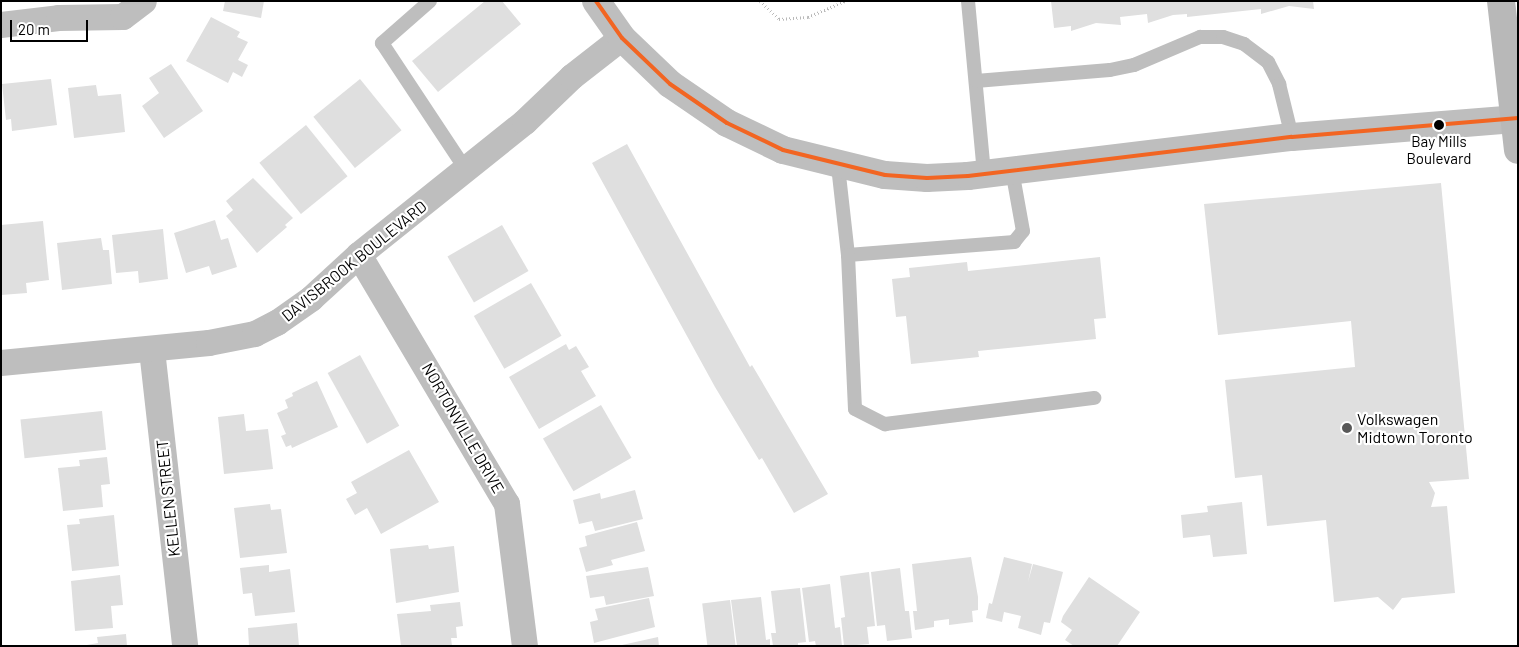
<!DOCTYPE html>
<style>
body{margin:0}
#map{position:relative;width:1519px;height:647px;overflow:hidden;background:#fff;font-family:Barlow,sans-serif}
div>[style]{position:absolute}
.building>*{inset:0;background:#dfdfdf;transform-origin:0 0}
.path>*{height:3px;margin-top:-1.5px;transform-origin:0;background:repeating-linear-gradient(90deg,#b9b9b9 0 1px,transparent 0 3.5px)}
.service>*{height:14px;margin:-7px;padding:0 7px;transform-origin:7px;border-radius:7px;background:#bebebe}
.minor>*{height:26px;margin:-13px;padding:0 13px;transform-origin:13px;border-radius:13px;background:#bebebe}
.tertiary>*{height:28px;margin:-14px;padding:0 14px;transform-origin:14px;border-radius:14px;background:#bebebe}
.secondary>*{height:28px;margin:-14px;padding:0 14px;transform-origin:14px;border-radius:14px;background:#b8b8b8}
.bus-1>*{height:4px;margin:-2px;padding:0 2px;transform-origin:2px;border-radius:2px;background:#f26522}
.dots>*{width:14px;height:14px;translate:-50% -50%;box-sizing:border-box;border:2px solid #fff;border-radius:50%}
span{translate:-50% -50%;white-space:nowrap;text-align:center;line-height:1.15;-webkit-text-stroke:4.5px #fff;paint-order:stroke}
.bus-label{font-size:15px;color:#000}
.street-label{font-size:16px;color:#000}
.poi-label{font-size:16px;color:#000}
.left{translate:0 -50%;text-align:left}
.frame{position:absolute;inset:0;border:2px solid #000;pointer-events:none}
.scale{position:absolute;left:10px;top:20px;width:78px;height:22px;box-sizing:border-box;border:2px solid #000;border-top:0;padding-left:6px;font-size:15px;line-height:18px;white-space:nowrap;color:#000;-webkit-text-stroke:4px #fff;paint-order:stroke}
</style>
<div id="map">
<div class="building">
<div style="clip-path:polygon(225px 1px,264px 1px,261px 18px,223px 11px)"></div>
<div style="clip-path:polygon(485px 1px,502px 1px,521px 24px,438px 92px,412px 61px)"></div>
<div style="clip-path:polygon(1051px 1px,1313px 1px,1314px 9px,1289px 6px,1261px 14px,1261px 9px,1187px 17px,1187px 14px,1173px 15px,1148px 23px,1147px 14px,1120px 17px,1121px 25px,1096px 23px,1071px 31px,1071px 26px,1054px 28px)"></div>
<div style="clip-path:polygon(211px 17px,240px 32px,237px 37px,248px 42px,238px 60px,248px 65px,242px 77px,233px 72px,228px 83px,186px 61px)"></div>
<div style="clip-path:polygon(171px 64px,203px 111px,164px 138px,142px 106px,159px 93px,149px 78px)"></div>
<div style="clip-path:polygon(51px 79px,57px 125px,12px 131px,11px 119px,6px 120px,2px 84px)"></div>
<div style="left:360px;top:79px;width:66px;height:60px;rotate:51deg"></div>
<div style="clip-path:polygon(96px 85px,98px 96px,121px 94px,125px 132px,74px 138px,68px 88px)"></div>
<div style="left:306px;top:125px;width:66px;height:60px;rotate:51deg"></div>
<div style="clip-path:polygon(627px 144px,750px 367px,752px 365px,828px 494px,794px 513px,762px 458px,759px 460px,715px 387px,592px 163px)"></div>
<div style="clip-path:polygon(253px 178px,293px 218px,285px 225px,287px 227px,257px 253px,226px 216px,233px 210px,226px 201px)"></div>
<div style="clip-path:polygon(1441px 183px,1469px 479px,1429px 482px,1435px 493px,1431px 507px,1447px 506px,1455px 593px,1402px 598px,1393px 610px,1378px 597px,1334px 602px,1326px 520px,1267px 526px,1262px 475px,1235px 478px,1225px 380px,1355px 367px,1351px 321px,1218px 335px,1204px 204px)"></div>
<div style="clip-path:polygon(215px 220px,221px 240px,228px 238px,237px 267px,212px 275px,209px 266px,186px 273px,174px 233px)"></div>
<div style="clip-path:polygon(43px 221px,49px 280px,26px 283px,27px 293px,1px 295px,1px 225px)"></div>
<div style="left:502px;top:225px;width:53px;height:63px;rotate:60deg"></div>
<div style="clip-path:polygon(163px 229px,168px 279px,139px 283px,138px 271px,116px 273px,112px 235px)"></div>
<div style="clip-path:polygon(101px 238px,103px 250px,109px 250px,112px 284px,62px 290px,57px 243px)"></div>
<div style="clip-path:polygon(1100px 257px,1106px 318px,1094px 319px,1096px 339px,978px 351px,979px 357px,911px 364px,906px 316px,896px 317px,892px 279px,910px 277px,909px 268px,967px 262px,968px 271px)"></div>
<div style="left:531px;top:283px;width:61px;height:66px;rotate:60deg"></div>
<div style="clip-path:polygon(566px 344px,569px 350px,576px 346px,589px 367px,581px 371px,596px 396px,539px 429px,509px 377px)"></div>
<div style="left:360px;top:355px;width:81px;height:37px;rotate:61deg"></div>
<div style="clip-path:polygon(317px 381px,338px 427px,292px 448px,291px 445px,286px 447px,281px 436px,286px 434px,277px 413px,288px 408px,285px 400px,293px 396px,292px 393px)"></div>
<div style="left:601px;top:405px;width:61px;height:67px;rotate:60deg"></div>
<div style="left:102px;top:411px;width:39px;height:82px;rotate:84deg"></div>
<div style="clip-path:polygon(244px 414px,246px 431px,268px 429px,273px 469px,224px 474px,218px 417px)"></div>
<div style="clip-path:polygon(409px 450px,439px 502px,381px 534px,367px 508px,355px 515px,346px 499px,357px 493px,351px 482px)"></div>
<div style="clip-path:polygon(107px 457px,110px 484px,101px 485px,103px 507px,63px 511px,58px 468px,80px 466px,79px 460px)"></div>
<div style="clip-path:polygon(635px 490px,643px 519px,595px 531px,592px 521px,579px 524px,573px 500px,600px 493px,601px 499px)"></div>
<div style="clip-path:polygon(1242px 502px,1247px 554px,1213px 557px,1210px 535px,1183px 538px,1181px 515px,1208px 512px,1207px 506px)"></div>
<div style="clip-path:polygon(270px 504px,271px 510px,281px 509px,287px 553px,240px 558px,234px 508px)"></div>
<div style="clip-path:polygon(114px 515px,119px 566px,72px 571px,67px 525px,80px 524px,79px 519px)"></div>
<div style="clip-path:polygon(637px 522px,645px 551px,611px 560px,613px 565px,586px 572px,579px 548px,587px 546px,585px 536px)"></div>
<div style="clip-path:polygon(428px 545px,429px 549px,454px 546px,459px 592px,396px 603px,390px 549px)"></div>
<div style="clip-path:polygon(971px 557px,978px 597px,978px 610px,972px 611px,973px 622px,949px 625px,949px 619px,934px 621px,934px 627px,915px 630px,913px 611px,917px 611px,912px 564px)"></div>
<div style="clip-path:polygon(1004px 557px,1032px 564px,1028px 582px,1033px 564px,1063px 572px,1050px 623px,1044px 622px,1041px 635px,1018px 628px,1021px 616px,1004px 612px,1002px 622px,986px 618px,989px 603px,992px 604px)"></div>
<div style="clip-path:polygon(269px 565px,269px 572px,290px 569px,295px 612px,255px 616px,252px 593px,243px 594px,240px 568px)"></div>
<div style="clip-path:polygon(648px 567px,654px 596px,606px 605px,604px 596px,590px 598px,586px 576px)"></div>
<div style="clip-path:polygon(900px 568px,905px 611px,909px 611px,912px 638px,887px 641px,885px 625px,877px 626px,871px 572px)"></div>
<div style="clip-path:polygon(869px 572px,875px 626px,867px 627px,869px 644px,844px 646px,841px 618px,845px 617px,840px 576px)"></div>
<div style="clip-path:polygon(120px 575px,123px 605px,111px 606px,113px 628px,75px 631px,71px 581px)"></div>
<div style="clip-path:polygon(1089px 577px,1140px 612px,1117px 646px,1074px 646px,1065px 640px,1072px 630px,1061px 622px,1063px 616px)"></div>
<div style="clip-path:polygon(830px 584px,835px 628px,840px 627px,842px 646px,816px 646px,815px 641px,809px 642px,802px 588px)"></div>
<div style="clip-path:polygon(800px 588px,806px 642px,798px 643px,798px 646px,773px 646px,771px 633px,776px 633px,771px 591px)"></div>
<div style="clip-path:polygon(761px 597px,766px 640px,770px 639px,770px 646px,737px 646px,731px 600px)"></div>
<div style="clip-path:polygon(649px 598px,655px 627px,594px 643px,590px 622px,598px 620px,595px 609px)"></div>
<div style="left:730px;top:600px;width:46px;height:28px;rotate:83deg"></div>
<div style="clip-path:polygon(460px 602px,463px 626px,456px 627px,457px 638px,451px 638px,452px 646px,401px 646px,397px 614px,431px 611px,430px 605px)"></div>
<div style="clip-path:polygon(297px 623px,299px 646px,249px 646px,248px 628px)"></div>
<div style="clip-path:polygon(126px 634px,127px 646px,81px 646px,98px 643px,97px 637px)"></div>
<div style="clip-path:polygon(658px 637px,659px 646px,622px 646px,622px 645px)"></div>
</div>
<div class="path">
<div style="left:760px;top:1px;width:26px;rotate:43deg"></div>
<div style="left:779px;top:19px;width:29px;rotate:-4deg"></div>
<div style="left:808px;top:17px;width:40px;rotate:-23.4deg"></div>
</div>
<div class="service">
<div style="left:430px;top:1px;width:64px;rotate:138.8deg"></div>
<div style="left:382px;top:43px;width:152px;rotate:56.5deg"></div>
<div style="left:968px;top:1px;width:174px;rotate:84.7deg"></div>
<div style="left:976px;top:81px;width:134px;rotate:-4.7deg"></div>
<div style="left:1110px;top:70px;width:25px;rotate:-12deg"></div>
<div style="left:1134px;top:65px;width:72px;rotate:-23deg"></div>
<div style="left:1200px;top:37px;width:23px"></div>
<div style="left:1223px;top:37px;width:22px;rotate:18deg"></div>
<div style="left:1244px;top:44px;width:30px;rotate:37deg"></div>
<div style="left:1268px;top:62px;width:25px;rotate:63deg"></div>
<div style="left:1279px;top:84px;width:55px;rotate:76.2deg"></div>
<div style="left:838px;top:166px;width:90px;rotate:83.6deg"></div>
<div style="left:848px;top:255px;width:167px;rotate:-4.5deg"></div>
<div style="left:1014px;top:242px;width:14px;rotate:-51deg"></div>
<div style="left:1023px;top:231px;width:62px;rotate:-100.2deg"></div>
<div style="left:848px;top:255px;width:154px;rotate:87.4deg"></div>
<div style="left:855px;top:409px;width:34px;rotate:27deg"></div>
<div style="left:885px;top:424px;width:211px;rotate:-7.1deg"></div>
</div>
<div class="minor">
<div style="left:1px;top:25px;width:58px;rotate:-6.9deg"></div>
<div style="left:59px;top:18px;width:64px;rotate:-0.9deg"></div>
<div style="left:123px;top:17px;width:26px;rotate:-37deg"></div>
<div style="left:359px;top:255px;width:290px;rotate:59.3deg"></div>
<div style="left:507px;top:504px;width:143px;rotate:82.8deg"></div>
<div style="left:152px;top:350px;width:298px;rotate:83.6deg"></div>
<div style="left:1px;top:363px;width:209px;rotate:-5.5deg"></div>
<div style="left:209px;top:343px;width:47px;rotate:-11.1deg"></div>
<div style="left:255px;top:334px;width:25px;rotate:-27deg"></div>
<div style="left:277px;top:323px;width:42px;rotate:-35.2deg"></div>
<div style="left:311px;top:299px;width:65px;rotate:-42.5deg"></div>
<div style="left:359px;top:255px;width:213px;rotate:-38.7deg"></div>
<div style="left:525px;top:122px;width:65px;rotate:-43.8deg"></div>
<div style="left:572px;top:77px;width:63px;rotate:-38deg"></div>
</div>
<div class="tertiary">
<div style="left:596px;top:1px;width:45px;rotate:54.9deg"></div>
<div style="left:622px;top:38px;width:66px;rotate:43.8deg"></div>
<div style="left:670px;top:84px;width:69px;rotate:34.4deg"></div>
<div style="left:727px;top:123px;width:62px;rotate:25.7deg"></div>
<div style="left:783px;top:150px;width:105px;rotate:13.8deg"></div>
<div style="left:885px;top:175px;width:42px;rotate:4.1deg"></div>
<div style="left:927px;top:178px;width:41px;rotate:-2.8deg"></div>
<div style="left:968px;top:176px;width:326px;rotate:-6.9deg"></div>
<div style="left:1292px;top:137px;width:223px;rotate:-4.6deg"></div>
</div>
<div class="secondary">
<div style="left:1501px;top:1px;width:150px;rotate:83.5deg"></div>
</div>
<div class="bus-1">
<div style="left:596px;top:1px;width:45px;rotate:54.9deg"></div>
<div style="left:622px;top:38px;width:66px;rotate:43.8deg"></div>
<div style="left:670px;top:84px;width:69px;rotate:34.4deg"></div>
<div style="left:727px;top:123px;width:62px;rotate:25.7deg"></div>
<div style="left:783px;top:150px;width:105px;rotate:13.8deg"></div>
<div style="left:885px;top:175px;width:42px;rotate:4.1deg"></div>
<div style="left:927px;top:178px;width:41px;rotate:-2.8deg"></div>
<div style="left:968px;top:176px;width:326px;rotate:-6.9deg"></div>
<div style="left:1292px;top:137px;width:227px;rotate:-4.8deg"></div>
</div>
<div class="dots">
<div style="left:1439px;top:125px;background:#000"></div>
<div style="left:1347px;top:428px;background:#595959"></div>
</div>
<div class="bus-label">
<span style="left:1439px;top:150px">Bay Mills<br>Boulevard</span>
</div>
<div class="street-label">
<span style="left:354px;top:261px;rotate:-39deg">DAVISBROOK BOULEVARD</span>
<span style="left:463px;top:428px;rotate:60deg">NORTONVILLE DRIVE</span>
<span style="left:168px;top:498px;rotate:-96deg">KELLEN STREET</span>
</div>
<div class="poi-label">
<span class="left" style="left:1357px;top:428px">Volkswagen<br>Midtown Toronto</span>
</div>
<div class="frame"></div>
<div class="scale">20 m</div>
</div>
